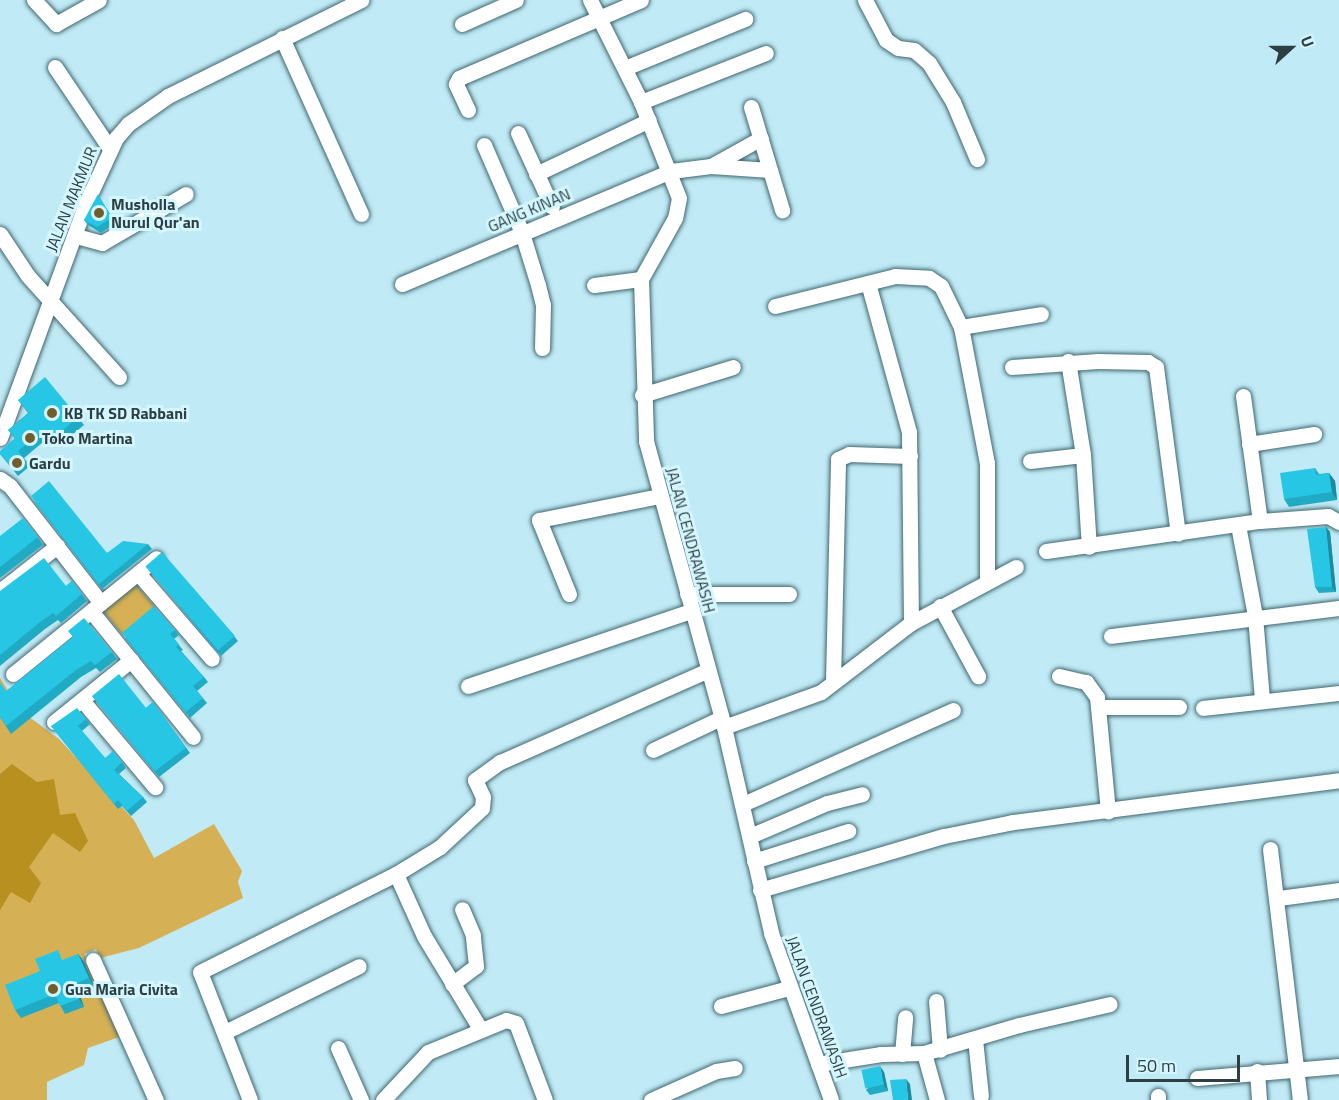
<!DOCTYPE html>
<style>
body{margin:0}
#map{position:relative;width:1339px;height:1100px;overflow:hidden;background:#c0eaf5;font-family:"Titillium Web",sans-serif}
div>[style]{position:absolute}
.green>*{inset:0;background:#d6b054;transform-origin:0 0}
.water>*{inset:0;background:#b79020}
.roads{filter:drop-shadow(0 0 2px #406770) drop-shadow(0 0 2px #406770)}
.minor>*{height:15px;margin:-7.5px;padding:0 7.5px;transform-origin:7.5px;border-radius:7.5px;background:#fff}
.wall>*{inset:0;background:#21aac4}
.shaded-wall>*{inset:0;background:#1b8ba0}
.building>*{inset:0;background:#26c6e4;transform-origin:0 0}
.dots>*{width:16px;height:16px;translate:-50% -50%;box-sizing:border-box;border:3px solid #d4f6ff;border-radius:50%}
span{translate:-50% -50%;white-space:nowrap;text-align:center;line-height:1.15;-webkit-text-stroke:6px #d4f6ff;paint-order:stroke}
.street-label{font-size:16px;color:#2d3f43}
.poi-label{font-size:16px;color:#2d3f43;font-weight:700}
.left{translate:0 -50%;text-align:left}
.north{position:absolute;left:1261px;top:18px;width:60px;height:60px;-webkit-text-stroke:4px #d4f6ff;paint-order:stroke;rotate:69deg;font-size:16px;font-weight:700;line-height:24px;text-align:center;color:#2d3f43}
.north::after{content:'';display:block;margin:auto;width:21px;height:27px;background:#2d3f43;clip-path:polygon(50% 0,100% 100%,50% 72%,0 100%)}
.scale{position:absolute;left:1126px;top:1055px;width:114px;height:27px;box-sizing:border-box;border:3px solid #2d3f43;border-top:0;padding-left:8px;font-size:18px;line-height:21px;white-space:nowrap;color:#2d3f43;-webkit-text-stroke:4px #d4f6ff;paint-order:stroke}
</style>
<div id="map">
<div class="green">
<div style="left:136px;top:584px;width:31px;height:43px;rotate:50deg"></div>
<div style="clip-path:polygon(0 678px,21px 711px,59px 739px,134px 820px,154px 858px,214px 824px,242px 871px,238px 882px,243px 898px,139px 948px,100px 958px,96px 949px,84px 954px,119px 1037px,88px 1048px,84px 1065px,47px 1082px,47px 1100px,0 1100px)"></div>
</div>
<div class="water">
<div style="clip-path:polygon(12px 764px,37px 782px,54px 779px,60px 815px,75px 813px,88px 841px,80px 852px,53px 833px,29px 867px,41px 883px,30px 903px,11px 892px,0 910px,0 774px)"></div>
</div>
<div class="roads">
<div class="minor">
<div style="left:34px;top:0;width:33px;rotate:47deg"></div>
<div style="left:56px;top:24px;width:49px;rotate:-29.2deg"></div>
<div style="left:590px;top:0;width:114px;rotate:63.4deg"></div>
<div style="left:641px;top:102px;width:103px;rotate:68.4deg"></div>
<div style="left:679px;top:198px;width:20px;rotate:101deg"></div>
<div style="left:675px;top:218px;width:70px;rotate:119.1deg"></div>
<div style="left:641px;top:279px;width:162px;rotate:88.2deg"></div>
<div style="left:646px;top:441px;width:296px;rotate:74.7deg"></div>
<div style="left:724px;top:727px;width:211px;rotate:77.1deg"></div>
<div style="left:771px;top:933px;width:177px;rotate:70.2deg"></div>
<div style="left:865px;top:0;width:45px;rotate:62.3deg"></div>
<div style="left:886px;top:40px;width:14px;rotate:34deg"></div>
<div style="left:898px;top:48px;width:16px;rotate:7deg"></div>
<div style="left:914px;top:50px;width:20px;rotate:41deg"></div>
<div style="left:929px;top:63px;width:46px;rotate:58.4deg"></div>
<div style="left:953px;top:102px;width:62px;rotate:67.2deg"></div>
<div style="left:462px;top:24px;width:59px;rotate:-24deg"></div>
<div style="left:282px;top:38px;width:193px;rotate:65.8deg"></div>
<div style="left:55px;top:67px;width:99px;rotate:56.1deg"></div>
<div style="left:625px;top:68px;width:130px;rotate:-22.2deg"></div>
<div style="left:641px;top:102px;width:134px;rotate:-21.4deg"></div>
<div style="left:751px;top:107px;width:108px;rotate:73.2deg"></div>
<div style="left:468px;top:110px;width:29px;rotate:-115deg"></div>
<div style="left:456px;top:84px;width:7px;rotate:-63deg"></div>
<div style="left:459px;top:78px;width:198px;rotate:-23.2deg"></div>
<div style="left:518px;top:133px;width:81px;rotate:65.3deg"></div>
<div style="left:484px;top:145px;width:96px;rotate:66.6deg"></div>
<div style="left:522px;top:233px;width:54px;rotate:72.9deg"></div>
<div style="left:538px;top:285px;width:21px;rotate:76deg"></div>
<div style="left:543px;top:305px;width:43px;rotate:91.3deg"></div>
<div style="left:711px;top:166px;width:57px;rotate:-29.2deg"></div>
<div style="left:536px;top:174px;width:125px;rotate:-25.5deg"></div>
<div style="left:0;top:234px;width:50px;rotate:56.3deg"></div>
<div style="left:28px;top:276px;width:136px;rotate:48deg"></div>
<div style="left:76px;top:236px;width:27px;rotate:15deg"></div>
<div style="left:102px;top:243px;width:97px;rotate:-30.3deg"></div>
<div style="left:868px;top:283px;width:155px;rotate:74.6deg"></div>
<div style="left:909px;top:432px;width:191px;rotate:89.4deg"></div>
<div style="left:402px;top:284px;width:292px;rotate:-22.8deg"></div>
<div style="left:671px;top:171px;width:40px;rotate:-7.1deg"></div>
<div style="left:711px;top:166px;width:59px;rotate:3.9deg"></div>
<div style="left:594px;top:285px;width:47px;rotate:-7.3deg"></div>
<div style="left:775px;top:306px;width:124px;rotate:-14deg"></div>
<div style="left:895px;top:276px;width:34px;rotate:3deg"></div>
<div style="left:929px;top:278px;width:14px;rotate:34deg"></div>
<div style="left:941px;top:286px;width:46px;rotate:64deg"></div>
<div style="left:961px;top:327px;width:138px;rotate:79.2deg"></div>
<div style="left:987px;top:463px;width:116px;rotate:90deg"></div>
<div style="left:961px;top:327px;width:81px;rotate:-9.2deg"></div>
<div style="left:1068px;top:361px;width:95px;rotate:80.9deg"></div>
<div style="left:1083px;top:455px;width:92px;rotate:86.3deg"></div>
<div style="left:1012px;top:367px;width:86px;rotate:-4deg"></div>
<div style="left:1098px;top:361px;width:50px;rotate:1.1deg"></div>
<div style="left:1148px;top:362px;width:9px;rotate:32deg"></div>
<div style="left:1156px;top:367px;width:168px;rotate:82.5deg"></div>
<div style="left:642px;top:395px;width:95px;rotate:-17.1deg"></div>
<div style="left:1243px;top:396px;width:126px;rotate:82.3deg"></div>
<div style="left:0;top:438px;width:250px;rotate:-69.9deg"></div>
<div style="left:86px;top:203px;width:72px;rotate:-65.2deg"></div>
<div style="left:116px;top:138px;width:18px;rotate:-49deg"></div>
<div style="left:128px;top:124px;width:49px;rotate:-35deg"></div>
<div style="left:168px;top:96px;width:216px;rotate:-26.4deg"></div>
<div style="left:1249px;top:444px;width:66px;rotate:-8.7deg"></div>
<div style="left:1030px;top:461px;width:53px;rotate:-6.5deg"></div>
<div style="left:0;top:479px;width:12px;rotate:35deg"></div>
<div style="left:10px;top:486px;width:148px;rotate:52.1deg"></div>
<div style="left:1238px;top:525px;width:93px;rotate:79.4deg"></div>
<div style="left:1255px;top:616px;width:84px;rotate:85.2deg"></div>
<div style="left:1046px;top:551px;width:216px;rotate:-8deg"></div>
<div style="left:1260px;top:521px;width:68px;rotate:-4.2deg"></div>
<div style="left:1328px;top:516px;width:13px;rotate:29deg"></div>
<div style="left:138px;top:573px;width:113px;rotate:49.3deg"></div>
<div style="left:0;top:591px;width:73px;rotate:-38.3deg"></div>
<div style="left:569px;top:594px;width:80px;rotate:-112.1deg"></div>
<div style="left:539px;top:520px;width:122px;rotate:-11.3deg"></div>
<div style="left:687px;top:594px;width:102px"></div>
<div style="left:940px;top:606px;width:80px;rotate:61.5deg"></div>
<div style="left:91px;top:611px;width:162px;rotate:51deg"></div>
<div style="left:1111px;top:636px;width:230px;rotate:-7deg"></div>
<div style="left:13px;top:674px;width:184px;rotate:-39deg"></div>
<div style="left:1059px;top:676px;width:28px;rotate:13deg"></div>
<div style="left:1086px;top:682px;width:19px;rotate:54deg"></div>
<div style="left:1097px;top:697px;width:115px;rotate:84.5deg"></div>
<div style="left:833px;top:682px;width:223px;rotate:-88.7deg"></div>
<div style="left:838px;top:459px;width:12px;rotate:-24deg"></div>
<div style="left:849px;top:454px;width:61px;rotate:1.9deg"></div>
<div style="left:468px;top:686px;width:235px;rotate:-18.6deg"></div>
<div style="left:82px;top:700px;width:114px;rotate:50deg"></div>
<div style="left:1098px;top:707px;width:81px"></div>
<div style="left:1203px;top:708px;width:137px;rotate:-6.3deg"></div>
<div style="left:54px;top:722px;width:99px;rotate:-38.8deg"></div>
<div style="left:724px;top:727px;width:103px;rotate:-19.8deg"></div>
<div style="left:821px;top:692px;width:113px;rotate:-37.5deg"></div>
<div style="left:911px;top:623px;width:119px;rotate:-28.1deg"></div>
<div style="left:653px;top:750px;width:75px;rotate:-25.2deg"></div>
<div style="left:743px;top:804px;width:230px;rotate:-24.1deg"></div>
<div style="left:750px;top:836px;width:84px;rotate:-23.2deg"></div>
<div style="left:827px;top:803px;width:36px;rotate:-14deg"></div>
<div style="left:1270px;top:849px;width:253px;rotate:83.2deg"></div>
<div style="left:754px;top:861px;width:99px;rotate:-17.7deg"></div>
<div style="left:396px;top:874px;width:68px;rotate:65.7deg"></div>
<div style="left:424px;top:936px;width:110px;rotate:58.8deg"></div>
<div style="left:760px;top:890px;width:192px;rotate:-16.4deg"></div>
<div style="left:944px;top:836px;width:70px;rotate:-11.5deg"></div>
<div style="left:1013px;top:822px;width:329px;rotate:-7.3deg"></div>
<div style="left:1279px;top:898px;width:61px;rotate:-7.6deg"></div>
<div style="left:93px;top:960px;width:154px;rotate:65.8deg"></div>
<div style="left:452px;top:984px;width:30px;rotate:-37deg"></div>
<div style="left:476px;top:966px;width:31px;rotate:-96deg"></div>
<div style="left:473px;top:935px;width:28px;rotate:-113deg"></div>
<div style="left:936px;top:1001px;width:49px;rotate:85.3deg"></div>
<div style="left:721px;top:1006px;width:70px;rotate:-14.8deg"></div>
<div style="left:225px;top:1032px;width:149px;rotate:-26.2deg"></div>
<div style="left:975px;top:1039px;width:57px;rotate:84deg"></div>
<div style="left:338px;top:1048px;width:57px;rotate:66.1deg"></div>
<div style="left:924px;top:1053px;width:49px;rotate:74.5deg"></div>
<div style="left:902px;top:1054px;width:37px;rotate:-85deg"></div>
<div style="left:818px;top:1064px;width:64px;rotate:-9deg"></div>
<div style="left:881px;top:1054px;width:43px;rotate:-1.3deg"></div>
<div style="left:924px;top:1053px;width:99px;rotate:-16.4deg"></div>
<div style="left:1019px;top:1025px;width:93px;rotate:-13deg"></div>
<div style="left:1257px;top:1071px;width:29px;rotate:86deg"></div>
<div style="left:1197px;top:1078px;width:143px;rotate:-4.8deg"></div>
<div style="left:250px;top:1100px;width:137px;rotate:-111.3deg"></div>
<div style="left:200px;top:972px;width:219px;rotate:-26.6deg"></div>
<div style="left:396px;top:874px;width:52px;rotate:-31.5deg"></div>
<div style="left:440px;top:847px;width:57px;rotate:-42.9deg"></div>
<div style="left:482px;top:808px;width:11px;rotate:-85deg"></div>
<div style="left:483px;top:797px;width:19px;rotate:-115deg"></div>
<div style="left:475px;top:780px;width:31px;rotate:-36deg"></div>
<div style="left:500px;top:762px;width:225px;rotate:-23.8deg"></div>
<div style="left:383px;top:1100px;width:66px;rotate:-46.8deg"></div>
<div style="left:428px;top:1052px;width:84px;rotate:-22.3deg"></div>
<div style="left:506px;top:1020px;width:10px;rotate:17deg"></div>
<div style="left:516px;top:1023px;width:82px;rotate:69.4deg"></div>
<div style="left:651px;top:1100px;width:71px;rotate:-24deg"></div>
<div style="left:716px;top:1071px;width:19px;rotate:-9deg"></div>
<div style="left:1158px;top:1100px;width:4px;rotate:-90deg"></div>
</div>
</div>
<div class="wall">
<div style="clip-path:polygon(101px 200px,116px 223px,101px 233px,88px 225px,84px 220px)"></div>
<div style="clip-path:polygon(18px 400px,78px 417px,84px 425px,57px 447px,49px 437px,24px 458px,30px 466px,18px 476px,0 454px,15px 439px,8px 430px,28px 413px)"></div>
<div style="clip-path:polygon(1315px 468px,1319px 474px,1329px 473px,1335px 481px,1337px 500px,1289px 507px,1284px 499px)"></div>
<div style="clip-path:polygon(34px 501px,107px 553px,148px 544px,152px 549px,102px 589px)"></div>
<div style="clip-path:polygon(1326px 527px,1330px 532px,1336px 592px,1319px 593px,1315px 587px)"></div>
<div style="clip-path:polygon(0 536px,38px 537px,43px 545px,0 578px)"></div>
<div style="clip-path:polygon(148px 569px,234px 636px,238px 641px,221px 656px)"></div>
<div style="clip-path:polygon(72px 581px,87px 601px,61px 623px,58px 620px,45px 629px,0 666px,0 601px,66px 586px)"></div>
<div style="clip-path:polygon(175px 630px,179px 635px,174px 639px,183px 650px,181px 651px,204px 677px,208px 682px,197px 691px,207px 703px,190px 718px,125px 638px)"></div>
<div style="clip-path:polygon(112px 652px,117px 659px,100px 672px,96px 668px,81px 677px,11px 734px,0 717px,6px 691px)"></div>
<div style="clip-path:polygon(92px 696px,146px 708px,153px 702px,190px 753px,159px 777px)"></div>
<div style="clip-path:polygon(86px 719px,90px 724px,82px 731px,105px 758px,122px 762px,126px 768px,119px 774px,143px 797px,147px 802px,131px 816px,122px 806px,118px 809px,51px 726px)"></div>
<div style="clip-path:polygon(78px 954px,84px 962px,94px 986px,79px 993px,84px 1007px,65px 1014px,59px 1003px,21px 1018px,15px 1010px,40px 971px)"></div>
<div style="clip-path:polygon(884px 1072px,888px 1091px,870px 1095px,866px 1090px)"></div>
</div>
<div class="shaded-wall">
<div style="clip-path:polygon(1329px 473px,1335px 481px,1337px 500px,1332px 492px)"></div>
<div style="clip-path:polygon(1326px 527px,1330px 532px,1336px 592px,1332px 587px)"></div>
<div style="clip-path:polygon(78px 954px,84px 962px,94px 986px,89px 978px)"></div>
<div style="clip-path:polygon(73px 985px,79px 993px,84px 1007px,79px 999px)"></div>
<div style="clip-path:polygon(880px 1066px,884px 1072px,888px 1091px,884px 1085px)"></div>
<div style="clip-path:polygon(906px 1079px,910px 1084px,912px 1100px,908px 1100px)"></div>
</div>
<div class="building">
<div style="clip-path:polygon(98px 194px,112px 218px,97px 227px,84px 220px)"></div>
<div style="clip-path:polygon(45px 377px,78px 417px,52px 440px,44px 430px,18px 451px,24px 459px,13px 469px,0 454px,0 451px,15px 438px,8px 430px,29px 413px,18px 400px)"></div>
<div style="clip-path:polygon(1315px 468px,1316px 475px,1329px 473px,1332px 492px,1284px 499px,1280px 473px)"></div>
<div style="clip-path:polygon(49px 481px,107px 553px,123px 541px,148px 544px,99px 584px,31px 496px)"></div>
<div style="clip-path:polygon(23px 518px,38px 537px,0 567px,0 536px)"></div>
<div style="clip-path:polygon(1326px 527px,1332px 587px,1315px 587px,1307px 529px)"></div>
<div style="left:162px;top:552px;width:111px;height:22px;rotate:49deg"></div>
<div style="clip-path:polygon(44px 558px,66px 586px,72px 581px,82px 594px,56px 616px,53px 613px,40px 622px,0 655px,0 601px,1px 600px,0 599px,0 591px)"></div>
<div style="clip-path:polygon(154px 606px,175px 630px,170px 634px,179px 644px,176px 647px,204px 677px,193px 686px,203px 698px,186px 712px,122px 633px)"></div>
<div style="clip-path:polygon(84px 618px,112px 652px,95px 665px,91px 661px,76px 670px,6px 726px,0 717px,0 682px,6px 691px,73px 637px,68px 631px)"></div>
<div style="clip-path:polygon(119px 674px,146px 708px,153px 702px,186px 748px,155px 771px,92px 696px)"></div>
<div style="clip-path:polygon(77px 708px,86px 719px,78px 726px,105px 758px,113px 751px,122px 762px,114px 770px,143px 797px,127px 811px,118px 800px,114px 804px,51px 726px)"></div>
<div style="clip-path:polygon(58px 950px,62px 960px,78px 954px,89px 978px,73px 985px,79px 999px,60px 1006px,55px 994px,15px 1010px,5px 985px,40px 971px,35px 959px)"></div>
<div style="left:880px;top:1066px;width:19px;height:19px;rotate:78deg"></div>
<div style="clip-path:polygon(906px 1079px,908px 1100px,893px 1100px,890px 1080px)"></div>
</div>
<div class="dots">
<div style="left:99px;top:213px;background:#725e2d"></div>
<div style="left:52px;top:413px;background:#725e2d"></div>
<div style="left:30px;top:438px;background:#725e2d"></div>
<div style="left:17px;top:463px;background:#725e2d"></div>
<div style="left:53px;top:989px;background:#725e2d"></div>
</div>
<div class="street-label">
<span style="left:71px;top:199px;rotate:-68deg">JALAN MAKMUR</span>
<span style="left:529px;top:210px;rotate:-23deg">GANG KINAN</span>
<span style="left:691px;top:540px;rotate:75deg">JALAN CENDRAWASIH</span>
<span style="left:817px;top:1007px;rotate:70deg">JALAN CENDRAWASIH</span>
</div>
<div class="poi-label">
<span class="left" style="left:111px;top:213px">Musholla<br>Nurul Qur'an</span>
<span class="left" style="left:64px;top:413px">KB TK SD Rabbani</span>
<span class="left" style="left:42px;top:438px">Toko Martina</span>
<span class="left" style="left:29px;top:463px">Gardu</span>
<span class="left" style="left:65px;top:989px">Gua Maria Civita</span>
</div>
<div class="north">U</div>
<div class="scale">50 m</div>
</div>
